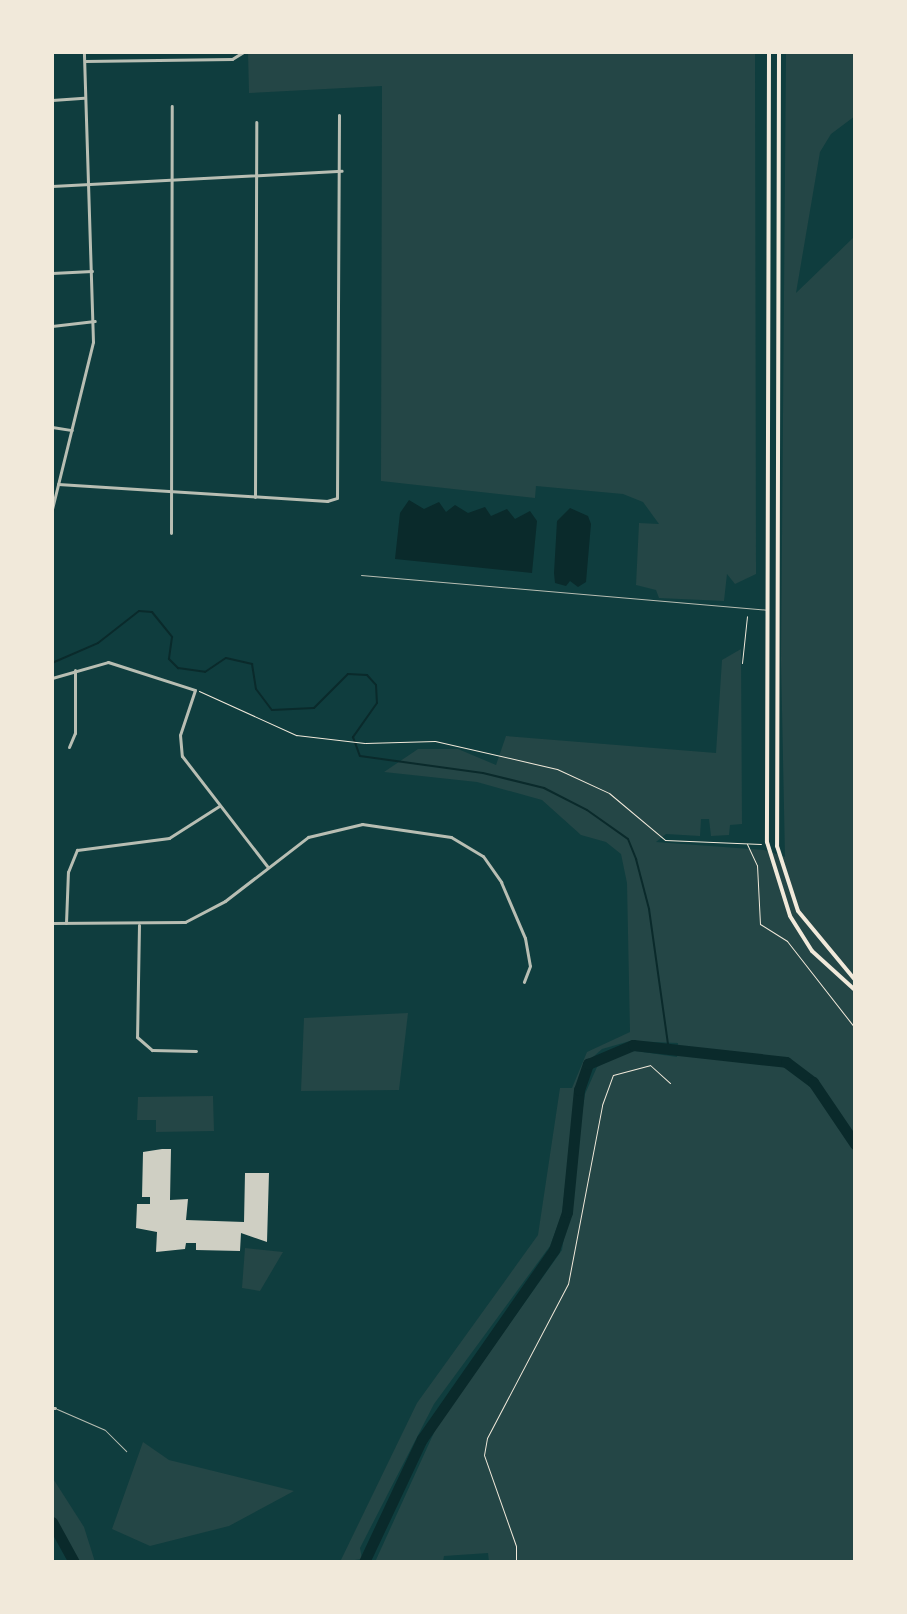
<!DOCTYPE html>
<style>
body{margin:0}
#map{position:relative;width:907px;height:1614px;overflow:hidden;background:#0f3d3e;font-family:"Nunito Sans",sans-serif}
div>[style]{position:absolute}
.green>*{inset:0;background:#244646}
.water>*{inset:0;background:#0a2a2b}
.stream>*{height:2px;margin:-1px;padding:0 1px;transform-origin:1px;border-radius:1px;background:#0a2a2b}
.river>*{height:11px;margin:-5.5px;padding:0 5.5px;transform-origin:5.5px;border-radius:5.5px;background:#0a2a2b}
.building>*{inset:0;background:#cfcfc3}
.path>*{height:1px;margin:-0.5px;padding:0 0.5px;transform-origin:0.5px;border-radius:0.5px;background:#f1e9da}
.service>*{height:1px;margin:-0.5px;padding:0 0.5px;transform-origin:0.5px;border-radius:0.5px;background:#b8beb3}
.minor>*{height:3px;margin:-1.5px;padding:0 1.5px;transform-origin:1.5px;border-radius:1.5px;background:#b8beb3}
.primary>*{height:4px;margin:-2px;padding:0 2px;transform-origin:2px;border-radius:2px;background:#f1e9da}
span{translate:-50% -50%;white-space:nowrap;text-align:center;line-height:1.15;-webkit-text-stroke:8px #f1e9da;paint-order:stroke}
.frame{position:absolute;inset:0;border:54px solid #f1e9da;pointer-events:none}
</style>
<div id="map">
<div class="green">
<div style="clip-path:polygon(248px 52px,755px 52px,756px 574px,735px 584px,727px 574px,724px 601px,659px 598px,656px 590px,636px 585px,639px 523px,659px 524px,643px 502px,623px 494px,536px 486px,535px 498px,381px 481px,382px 86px,249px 93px)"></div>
<div style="clip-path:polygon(786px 52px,855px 52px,855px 116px,831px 134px,820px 152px,796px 293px,855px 236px,855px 1562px,489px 1562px,488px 1553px,444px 1556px,443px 1562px,375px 1562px,437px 1426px,562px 1250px,585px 1094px,597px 1067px,629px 1050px,677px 1057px,678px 1043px,630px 1041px,602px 1049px,584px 1065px,576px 1090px,562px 1214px,550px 1246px,434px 1404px,360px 1548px,362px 1559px,340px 1562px,417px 1403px,538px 1235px,560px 1088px,572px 1088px,587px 1052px,630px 1032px,627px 883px,621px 854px,606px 842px,581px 835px,542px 800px,477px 782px,384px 772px,418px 749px,458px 749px,496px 765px,506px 736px,716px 753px,722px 660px,741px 649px,742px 824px,730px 825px,729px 835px,711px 836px,709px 819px,701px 819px,700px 836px,666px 834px,656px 842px,764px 850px,785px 857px,781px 660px)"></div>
<div style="clip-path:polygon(408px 1013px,399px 1090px,301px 1091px,304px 1018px)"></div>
<div style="clip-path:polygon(213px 1096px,214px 1131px,156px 1132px,156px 1120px,137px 1120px,138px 1097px)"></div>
<div style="clip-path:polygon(245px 1248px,283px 1252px,260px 1291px,242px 1288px)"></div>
<div style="clip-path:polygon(143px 1442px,169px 1460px,294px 1491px,229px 1526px,150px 1546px,112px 1529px)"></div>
<div style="clip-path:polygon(52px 1477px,84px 1527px,95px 1562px,79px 1562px,52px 1514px)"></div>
</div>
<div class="water">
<div style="clip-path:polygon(409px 500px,424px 509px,439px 502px,446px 512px,455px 505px,468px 513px,485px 507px,491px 516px,507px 509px,515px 519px,530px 511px,537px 521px,532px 573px,395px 559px,400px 513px)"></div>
<div style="clip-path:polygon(570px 508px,588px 516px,591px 524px,586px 582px,578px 587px,570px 581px,566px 586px,555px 583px,554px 573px,557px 521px)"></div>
</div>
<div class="stream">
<div style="left:52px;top:663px;width:50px;rotate:-23.5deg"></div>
<div style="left:98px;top:643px;width:52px;rotate:-38deg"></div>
<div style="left:139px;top:611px;width:13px;rotate:4deg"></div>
<div style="left:152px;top:612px;width:32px;rotate:51deg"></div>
<div style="left:172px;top:637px;width:22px;rotate:98deg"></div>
<div style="left:169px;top:659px;width:13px;rotate:45deg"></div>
<div style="left:178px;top:668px;width:27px;rotate:8deg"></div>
<div style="left:205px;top:672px;width:25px;rotate:-34deg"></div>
<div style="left:226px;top:658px;width:27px;rotate:13deg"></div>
<div style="left:252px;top:664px;width:25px;rotate:81deg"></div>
<div style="left:256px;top:689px;width:26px;rotate:53deg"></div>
<div style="left:272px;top:710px;width:42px;rotate:-2.7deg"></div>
<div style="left:314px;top:708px;width:48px;rotate:-45deg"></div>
<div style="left:348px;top:674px;width:19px;rotate:3deg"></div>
<div style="left:367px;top:675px;width:13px;rotate:48deg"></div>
<div style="left:376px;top:685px;width:18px;rotate:87deg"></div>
<div style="left:377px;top:703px;width:42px;rotate:125.2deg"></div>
<div style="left:353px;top:737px;width:20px;rotate:70deg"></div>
<div style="left:360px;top:756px;width:124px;rotate:7.9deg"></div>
<div style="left:483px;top:773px;width:63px;rotate:13.8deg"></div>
<div style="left:544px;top:788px;width:48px;rotate:27.1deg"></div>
<div style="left:587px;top:810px;width:50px;rotate:35.3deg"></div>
<div style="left:628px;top:839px;width:22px;rotate:68deg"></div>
<div style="left:636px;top:859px;width:52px;rotate:75.4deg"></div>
<div style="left:649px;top:909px;width:143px;rotate:82deg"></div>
</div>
<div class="river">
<div style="left:52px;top:1522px;width:46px;rotate:61.2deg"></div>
<div style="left:364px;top:1562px;width:136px;rotate:-64.8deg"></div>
<div style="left:422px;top:1439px;width:231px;rotate:-55.1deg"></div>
<div style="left:554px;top:1250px;width:40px;rotate:-71.1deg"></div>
<div style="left:567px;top:1212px;width:123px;rotate:-84.4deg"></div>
<div style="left:579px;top:1090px;width:28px;rotate:-71deg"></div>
<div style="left:588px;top:1064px;width:49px;rotate:-22.9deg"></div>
<div style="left:633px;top:1045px;width:154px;rotate:6.3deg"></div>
<div style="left:786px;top:1062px;width:34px;rotate:37deg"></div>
<div style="left:813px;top:1082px;width:75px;rotate:55.9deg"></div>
</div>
<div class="building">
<div style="clip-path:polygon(162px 1149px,171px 1149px,170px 1200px,188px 1199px,186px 1220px,244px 1222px,245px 1173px,269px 1173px,267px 1242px,241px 1233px,240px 1251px,196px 1250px,196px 1243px,186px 1243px,185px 1249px,156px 1252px,157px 1232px,136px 1228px,137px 1204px,150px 1204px,150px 1197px,142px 1197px,143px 1152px)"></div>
</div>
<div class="path">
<div style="left:742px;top:663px;width:47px;rotate:-83.9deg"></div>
<div style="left:199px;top:691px;width:107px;rotate:24.4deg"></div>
<div style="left:296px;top:735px;width:69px;rotate:6.6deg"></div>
<div style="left:365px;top:743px;width:70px;rotate:-1.6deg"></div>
<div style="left:435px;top:741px;width:125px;rotate:12.9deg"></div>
<div style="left:557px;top:769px;width:57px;rotate:24.8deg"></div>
<div style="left:609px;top:793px;width:73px;rotate:40deg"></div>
<div style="left:665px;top:840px;width:96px;rotate:2.4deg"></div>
<div style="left:747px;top:844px;width:23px;rotate:65deg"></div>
<div style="left:757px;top:865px;width:59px;rotate:87.1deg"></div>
<div style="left:760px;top:924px;width:32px;rotate:32deg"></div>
<div style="left:787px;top:941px;width:110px;rotate:52deg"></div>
<div style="left:516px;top:1562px;width:16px;rotate:-90deg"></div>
<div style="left:516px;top:1546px;width:96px;rotate:-109.4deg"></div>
<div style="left:484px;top:1455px;width:17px;rotate:-80deg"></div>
<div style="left:487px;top:1438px;width:174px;rotate:-62.3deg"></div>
<div style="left:568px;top:1284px;width:182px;rotate:-79.2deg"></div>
<div style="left:602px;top:1105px;width:32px;rotate:-70deg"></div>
<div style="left:613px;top:1075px;width:38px;rotate:-15deg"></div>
<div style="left:650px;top:1065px;width:27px;rotate:42deg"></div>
</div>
<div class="service">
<div style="left:361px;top:575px;width:407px;rotate:4.9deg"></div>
<div style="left:57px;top:1409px;width:52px;rotate:23.6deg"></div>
<div style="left:105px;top:1430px;width:30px;rotate:45deg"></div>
</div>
<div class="minor">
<div style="left:85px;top:61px;width:147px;rotate:-0.8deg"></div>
<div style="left:232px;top:59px;width:13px;rotate:-32deg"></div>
<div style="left:52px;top:100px;width:32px;rotate:-4deg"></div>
<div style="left:52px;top:186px;width:290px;rotate:-3deg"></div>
<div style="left:52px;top:273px;width:40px;rotate:-2.9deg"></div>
<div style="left:52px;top:326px;width:43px;rotate:-6.6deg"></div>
<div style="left:52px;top:427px;width:20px;rotate:9deg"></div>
<div style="left:58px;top:484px;width:270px;rotate:3.6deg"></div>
<div style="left:327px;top:501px;width:10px;rotate:-17deg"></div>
<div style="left:337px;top:498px;width:383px;rotate:-89.7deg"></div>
<div style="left:255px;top:497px;width:375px;rotate:-89.8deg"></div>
<div style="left:52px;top:509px;width:172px;rotate:-76.2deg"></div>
<div style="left:93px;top:342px;width:290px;rotate:-91.8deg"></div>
<div style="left:171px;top:533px;width:427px;rotate:-89.9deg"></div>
<div style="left:52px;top:678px;width:58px;rotate:-15.9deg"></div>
<div style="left:108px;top:662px;width:91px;rotate:17.8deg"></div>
<div style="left:195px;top:690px;width:47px;rotate:108.4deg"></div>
<div style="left:180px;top:735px;width:21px;rotate:85deg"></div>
<div style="left:182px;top:756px;width:139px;rotate:52.3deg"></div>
<div style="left:69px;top:747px;width:15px;rotate:-67deg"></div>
<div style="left:75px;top:733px;width:63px;rotate:-90deg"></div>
<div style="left:52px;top:923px;width:133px;rotate:-0.4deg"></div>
<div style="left:185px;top:922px;width:45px;rotate:-27.7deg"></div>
<div style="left:225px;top:901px;width:105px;rotate:-37.6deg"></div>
<div style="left:308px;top:837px;width:56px;rotate:-13.5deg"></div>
<div style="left:362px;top:824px;width:90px;rotate:8.3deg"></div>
<div style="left:451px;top:837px;width:37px;rotate:31deg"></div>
<div style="left:483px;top:856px;width:32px;rotate:55deg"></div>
<div style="left:501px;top:882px;width:61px;rotate:66.8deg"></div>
<div style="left:525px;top:938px;width:28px;rotate:80deg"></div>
<div style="left:530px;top:966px;width:17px;rotate:111deg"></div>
<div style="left:66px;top:923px;width:51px;rotate:-87.8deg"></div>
<div style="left:68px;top:872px;width:24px;rotate:-68deg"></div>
<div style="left:77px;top:850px;width:93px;rotate:-7.4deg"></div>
<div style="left:169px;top:838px;width:59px;rotate:-32.6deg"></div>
<div style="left:139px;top:925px;width:112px;rotate:91deg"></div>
<div style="left:137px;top:1037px;width:20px;rotate:41deg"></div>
<div style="left:152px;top:1050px;width:44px;rotate:1.3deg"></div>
<div style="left:52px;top:1408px;width:3px"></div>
</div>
<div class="primary">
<div style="left:769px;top:52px;width:790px;rotate:90.15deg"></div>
<div style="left:767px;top:842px;width:77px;rotate:72.7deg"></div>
<div style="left:790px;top:916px;width:41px;rotate:57.8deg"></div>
<div style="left:812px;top:951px;width:58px;rotate:42.2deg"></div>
<div style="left:779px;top:52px;width:794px;rotate:90.14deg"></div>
<div style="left:777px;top:846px;width:68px;rotate:72.1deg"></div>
<div style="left:798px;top:911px;width:89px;rotate:50.4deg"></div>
</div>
<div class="frame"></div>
</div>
